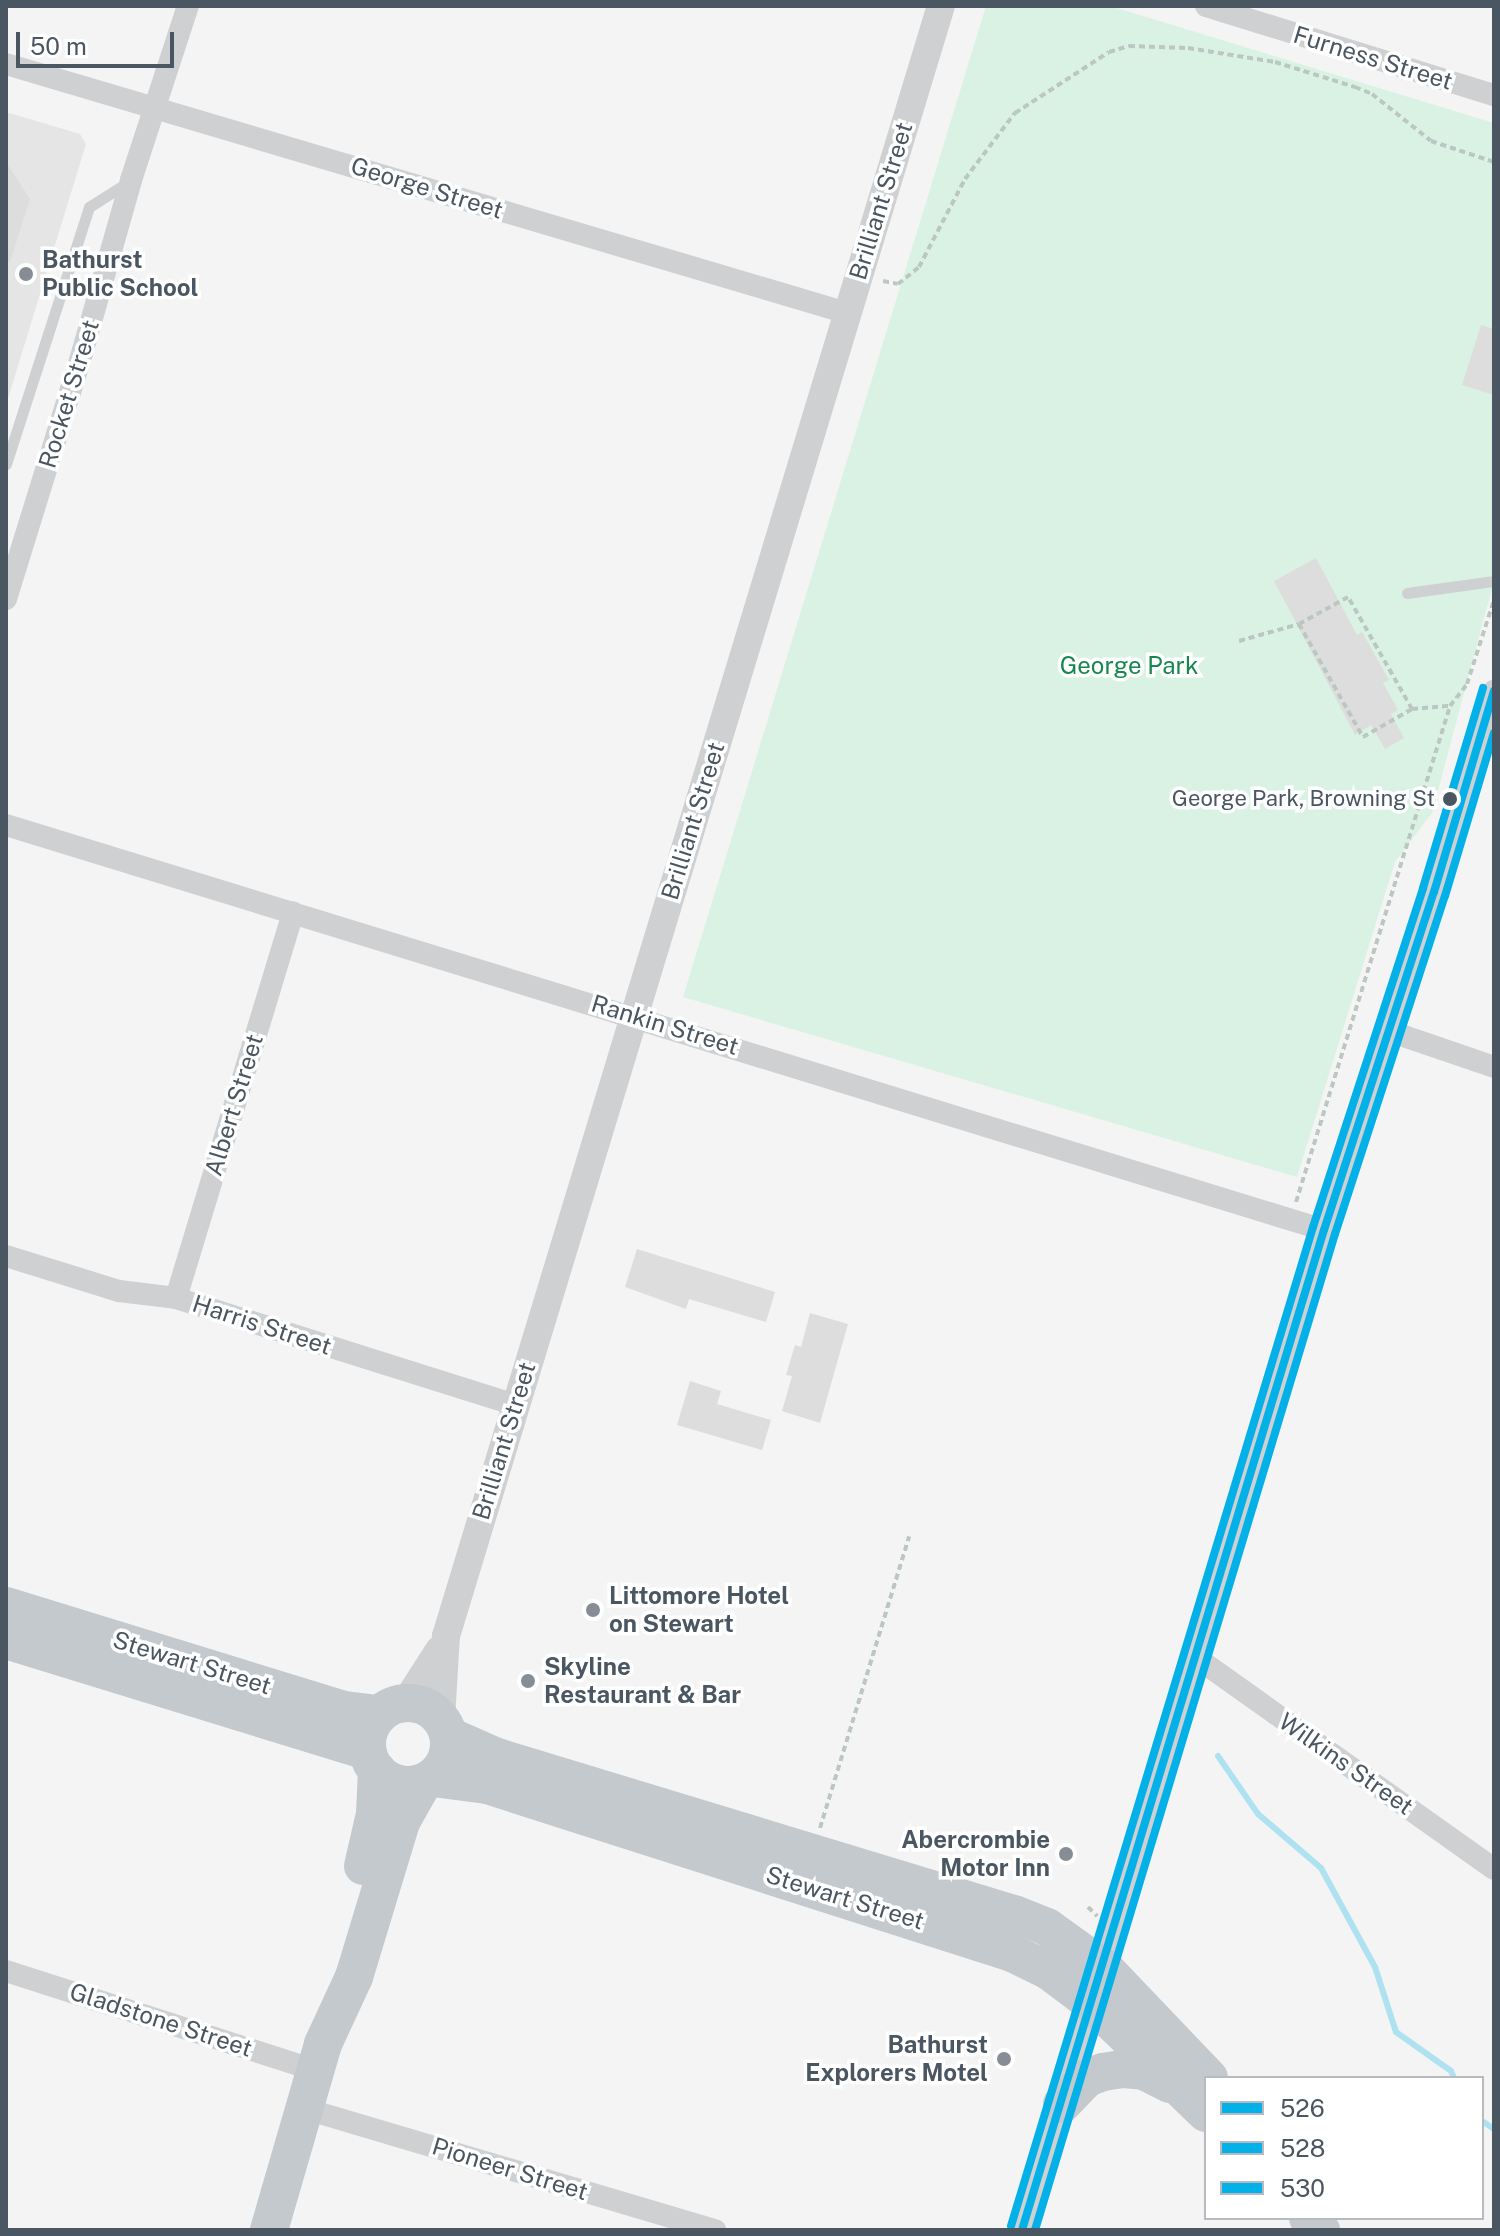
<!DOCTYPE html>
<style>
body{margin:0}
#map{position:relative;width:1500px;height:2236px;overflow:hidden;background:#f4f4f4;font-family:"Public Sans",sans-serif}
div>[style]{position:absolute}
.education>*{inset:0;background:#e6e5e6}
.green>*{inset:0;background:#d9f2e3}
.stream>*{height:6px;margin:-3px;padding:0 3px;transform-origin:3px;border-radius:3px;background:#aee2f0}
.building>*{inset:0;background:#ddddde}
.path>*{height:4px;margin-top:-2px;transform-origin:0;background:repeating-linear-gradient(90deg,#bcc7c4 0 6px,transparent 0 10px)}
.service>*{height:11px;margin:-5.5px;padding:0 5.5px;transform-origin:5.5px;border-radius:5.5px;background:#ced0d2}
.minor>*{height:22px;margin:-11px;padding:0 11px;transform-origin:11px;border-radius:11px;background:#ced0d2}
.tertiary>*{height:28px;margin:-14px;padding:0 14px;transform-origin:14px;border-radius:14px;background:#ced0d2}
.trunk>*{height:38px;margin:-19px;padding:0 19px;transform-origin:19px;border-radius:19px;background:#c4c9cd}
.trunk>.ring{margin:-19px;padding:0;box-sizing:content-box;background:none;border:38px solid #c4c9cd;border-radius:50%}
.bus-1>*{height:8px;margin:-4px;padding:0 4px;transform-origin:4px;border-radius:4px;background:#04b0e8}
.bus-2>*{height:8px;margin:-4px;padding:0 4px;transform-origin:4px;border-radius:4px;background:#04b0e8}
.bus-3>*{height:8px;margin:-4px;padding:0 4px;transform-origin:4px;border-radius:4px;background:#04b0e8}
.dots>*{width:22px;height:22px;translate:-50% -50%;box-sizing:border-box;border:4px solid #fff;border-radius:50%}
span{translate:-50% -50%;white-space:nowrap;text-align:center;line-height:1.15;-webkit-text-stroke:7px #fff;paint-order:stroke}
.bus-label{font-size:22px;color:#4a5661}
.right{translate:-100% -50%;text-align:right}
.street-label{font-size:24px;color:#4a5661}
.poi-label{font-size:24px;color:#4a5661;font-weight:700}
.left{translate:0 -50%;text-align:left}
.park-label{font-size:24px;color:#17864f}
.frame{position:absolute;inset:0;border:8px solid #4a5661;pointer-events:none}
.legend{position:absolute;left:1204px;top:2076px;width:280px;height:144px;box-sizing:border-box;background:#fff;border:2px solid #b7bbc0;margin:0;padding:10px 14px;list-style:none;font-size:24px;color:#4a5661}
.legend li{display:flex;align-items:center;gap:16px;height:40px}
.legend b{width:40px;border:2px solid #b7bbc0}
.scale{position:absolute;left:16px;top:32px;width:158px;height:36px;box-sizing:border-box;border:4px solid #4a5661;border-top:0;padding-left:10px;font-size:24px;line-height:28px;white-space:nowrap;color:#4a5661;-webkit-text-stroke:6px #fff;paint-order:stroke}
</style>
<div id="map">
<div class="education">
<div style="clip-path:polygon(6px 112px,80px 134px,86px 144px,6px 405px)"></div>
</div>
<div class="green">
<div style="clip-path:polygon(986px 6px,1110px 6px,1494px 123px,1494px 581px,1432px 813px,1395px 862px,1297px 1177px,683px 997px)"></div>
</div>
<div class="stream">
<div style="left:1218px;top:1756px;width:70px;rotate:55.4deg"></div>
<div style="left:1258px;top:1814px;width:83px;rotate:40.6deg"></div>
<div style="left:1321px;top:1868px;width:113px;rotate:61.4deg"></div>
<div style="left:1375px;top:1967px;width:68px;rotate:72.1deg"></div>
<div style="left:1396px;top:2032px;width:67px;rotate:35.3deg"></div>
<div style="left:1451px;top:2071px;width:8px;rotate:67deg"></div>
<div style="left:1482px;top:2121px;width:14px;rotate:34deg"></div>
</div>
<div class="building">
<div style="clip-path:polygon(6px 162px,30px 199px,10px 262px,6px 261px)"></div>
<div style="clip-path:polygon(1481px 325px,1494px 329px,1494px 395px,1462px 385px)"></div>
<div style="clip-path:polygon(1316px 558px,1357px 635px,1362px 632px,1389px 680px,1383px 683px,1398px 710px,1391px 714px,1404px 738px,1385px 749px,1371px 725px,1355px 735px,1274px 581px)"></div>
<div style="clip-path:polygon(637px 1249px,775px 1292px,766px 1322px,689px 1299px,686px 1309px,625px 1287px)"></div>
<div style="clip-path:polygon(810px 1313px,848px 1324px,820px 1423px,782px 1411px,792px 1376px,786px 1375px,795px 1345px,801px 1347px)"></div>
<div style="clip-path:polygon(690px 1381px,721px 1391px,717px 1404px,771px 1420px,762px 1450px,677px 1425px)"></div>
</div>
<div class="path">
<div style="left:883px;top:281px;width:15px;rotate:11deg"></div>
<div style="left:898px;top:284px;width:27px;rotate:-39deg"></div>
<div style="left:919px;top:267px;width:99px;rotate:-62.4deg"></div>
<div style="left:965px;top:179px;width:83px;rotate:-52.9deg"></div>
<div style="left:1015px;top:113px;width:112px;rotate:-33deg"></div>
<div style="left:1109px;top:52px;width:21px;rotate:-17deg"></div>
<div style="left:1129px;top:46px;width:59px;rotate:1.9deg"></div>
<div style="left:1188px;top:48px;width:88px;rotate:9.1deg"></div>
<div style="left:1275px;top:62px;width:84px;rotate:17.4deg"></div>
<div style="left:1355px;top:87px;width:18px;rotate:22deg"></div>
<div style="left:1372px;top:94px;width:75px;rotate:38.5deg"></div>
<div style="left:1431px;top:141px;width:66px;rotate:18.4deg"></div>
<div style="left:1239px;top:641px;width:62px;rotate:-15.8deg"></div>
<div style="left:1412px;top:709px;width:129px;rotate:-119.7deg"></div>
<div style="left:1348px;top:597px;width:56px;rotate:151.1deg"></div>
<div style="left:1299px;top:624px;width:130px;rotate:60.5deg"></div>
<div style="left:1363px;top:737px;width:56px;rotate:-29.7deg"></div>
<div style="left:1412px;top:709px;width:38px;rotate:-5deg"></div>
<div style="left:1296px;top:1202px;width:519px;rotate:-72.75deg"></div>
<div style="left:1450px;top:706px;width:28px;rotate:-52deg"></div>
<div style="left:1467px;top:684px;width:88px;rotate:-72.2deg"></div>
<div style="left:820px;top:1828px;width:305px;rotate:-73deg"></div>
<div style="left:1088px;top:1907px;width:13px;rotate:45deg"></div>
</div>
<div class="service">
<div style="left:6px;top:464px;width:270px;rotate:-72.1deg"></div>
<div style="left:89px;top:207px;width:45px;rotate:-32.3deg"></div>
<div style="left:1407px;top:593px;width:88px;rotate:-7.9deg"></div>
</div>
<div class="minor">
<div style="left:1206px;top:6px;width:301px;rotate:17.2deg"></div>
<div style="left:6px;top:64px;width:877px;rotate:16.49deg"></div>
<div style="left:6px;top:599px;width:261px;rotate:-72.8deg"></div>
<div style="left:83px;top:350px;width:177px;rotate:-74.2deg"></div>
<div style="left:131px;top:180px;width:183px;rotate:-71.9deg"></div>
<div style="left:6px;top:825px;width:1379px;rotate:17.08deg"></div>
<div style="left:1389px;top:1031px;width:111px;rotate:18.9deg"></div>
<div style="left:6px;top:1256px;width:118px;rotate:17.2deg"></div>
<div style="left:119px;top:1291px;width:57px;rotate:7deg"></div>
<div style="left:176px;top:1298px;width:355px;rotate:17.5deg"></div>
<div style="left:176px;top:1298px;width:403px;rotate:-73.1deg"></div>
<div style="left:1197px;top:1658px;width:364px;rotate:35.4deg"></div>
<div style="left:6px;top:1971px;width:324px;rotate:17.8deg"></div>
<div style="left:306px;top:2109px;width:427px;rotate:16.5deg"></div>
<div style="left:1022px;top:2230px;width:237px;rotate:-72.6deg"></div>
<div style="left:1093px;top:2004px;width:808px;rotate:-73.38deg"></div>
<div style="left:1324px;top:1230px;width:355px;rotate:-72deg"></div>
<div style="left:1434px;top:892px;width:210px;rotate:-73.4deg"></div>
</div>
<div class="tertiary">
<div style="left:405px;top:1703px;width:63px;rotate:-57.3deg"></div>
<div style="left:441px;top:1719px;width:83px;rotate:-86.6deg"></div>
<div style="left:446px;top:1636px;width:1704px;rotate:-73.11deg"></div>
</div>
<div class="trunk">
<div style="left:6px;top:1606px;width:355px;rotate:17.1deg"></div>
<div style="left:345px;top:1710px;width:35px;rotate:7deg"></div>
<div style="left:6px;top:1640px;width:378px;rotate:17.1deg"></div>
<div class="ring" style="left:367px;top:1703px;width:44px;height:44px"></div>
<div style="left:449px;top:1736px;width:52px;rotate:23.6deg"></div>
<div style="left:497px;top:1757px;width:543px;rotate:16.9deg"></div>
<div style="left:1017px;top:1915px;width:32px;rotate:22deg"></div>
<div style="left:1047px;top:1927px;width:70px;rotate:35.7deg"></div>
<div style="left:1104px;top:1968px;width:152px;rotate:46.3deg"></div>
<div style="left:433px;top:1778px;width:54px;rotate:7.4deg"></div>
<div style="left:487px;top:1785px;width:551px;rotate:17.74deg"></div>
<div style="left:1012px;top:1953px;width:41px;rotate:25.9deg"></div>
<div style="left:1049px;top:1971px;width:55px;rotate:36.9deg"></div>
<div style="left:1093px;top:2004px;width:157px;rotate:44deg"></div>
<div style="left:363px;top:1866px;width:53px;rotate:-77deg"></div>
<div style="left:375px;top:1814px;width:44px;rotate:-87.4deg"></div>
<div style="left:1062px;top:2104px;width:36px;rotate:-46deg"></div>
<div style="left:1087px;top:2078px;width:17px;rotate:-21deg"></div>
<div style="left:1103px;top:2072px;width:20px;rotate:-9deg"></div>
<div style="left:1123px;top:2069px;width:21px;rotate:5deg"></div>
<div style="left:1144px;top:2071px;width:29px;rotate:27deg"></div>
<div style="left:1308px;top:2218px;width:18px;rotate:43deg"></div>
<div style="left:269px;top:2230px;width:194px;rotate:-73.8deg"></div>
<div style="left:323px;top:2044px;width:74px;rotate:-65.2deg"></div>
<div style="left:354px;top:1977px;width:162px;rotate:-73.1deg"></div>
<div style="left:401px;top:1822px;width:45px;rotate:-60.6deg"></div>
</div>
<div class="bus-1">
<div style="left:1022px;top:2230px;width:1045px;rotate:-73.2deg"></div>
<div style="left:1324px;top:1230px;width:355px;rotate:-72deg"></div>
<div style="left:1434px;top:892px;width:210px;rotate:-73.4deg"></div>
</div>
<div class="bus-2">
<div style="left:1035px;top:2230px;width:1040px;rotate:-73.24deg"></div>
<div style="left:1335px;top:1234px;width:355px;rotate:-72deg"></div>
<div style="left:1445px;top:896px;width:170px;rotate:-73.3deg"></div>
</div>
<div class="bus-3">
<div style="left:1011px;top:2226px;width:1044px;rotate:-73.18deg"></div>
<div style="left:1313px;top:1227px;width:356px;rotate:-72deg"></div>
<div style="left:1423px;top:888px;width:209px;rotate:-73.3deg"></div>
</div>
<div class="dots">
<div style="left:26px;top:274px;background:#868d94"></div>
<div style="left:1450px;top:799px;background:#4a5661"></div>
<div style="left:593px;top:1610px;background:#868d94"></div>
<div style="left:528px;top:1681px;background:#868d94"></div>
<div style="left:1066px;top:1854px;background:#868d94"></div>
<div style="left:1004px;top:2059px;background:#868d94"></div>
</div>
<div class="bus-label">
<span class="right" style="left:1435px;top:799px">George Park, Browning St</span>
</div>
<div class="street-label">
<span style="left:1373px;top:58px;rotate:17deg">Furness Street</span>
<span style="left:427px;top:188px;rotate:17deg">George Street</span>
<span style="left:881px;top:201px;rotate:-73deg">Brilliant Street</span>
<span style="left:69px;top:394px;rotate:-73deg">Rocket Street</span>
<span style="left:693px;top:821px;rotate:-73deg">Brilliant Street</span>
<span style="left:665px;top:1025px;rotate:17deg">Rankin Street</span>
<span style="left:234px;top:1105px;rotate:-73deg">Albert Street</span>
<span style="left:262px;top:1325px;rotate:18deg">Harris Street</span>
<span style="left:504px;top:1441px;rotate:-73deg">Brilliant Street</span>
<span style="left:192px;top:1663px;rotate:17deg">Stewart Street</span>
<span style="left:1346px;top:1764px;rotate:35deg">Wilkins Street</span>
<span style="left:845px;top:1898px;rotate:17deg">Stewart Street</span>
<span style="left:161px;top:2020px;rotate:18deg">Gladstone Street</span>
<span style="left:510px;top:2169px;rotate:17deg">Pioneer Street</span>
</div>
<div class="poi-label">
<span class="left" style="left:42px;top:274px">Bathurst<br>Public School</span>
<span class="left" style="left:609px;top:1610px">Littomore Hotel<br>on Stewart</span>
<span class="left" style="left:544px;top:1681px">Skyline<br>Restaurant &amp; Bar</span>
<span class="right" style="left:1050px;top:1854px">Abercrombie<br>Motor Inn</span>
<span class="right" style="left:988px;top:2059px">Bathurst<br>Explorers Motel</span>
</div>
<div class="park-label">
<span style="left:1129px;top:666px">George Park</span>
</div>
<div class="frame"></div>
<ul class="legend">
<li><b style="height:10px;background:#04b0e8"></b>526</li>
<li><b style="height:10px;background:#04b0e8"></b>528</li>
<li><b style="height:10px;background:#04b0e8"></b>530</li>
</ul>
<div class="scale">50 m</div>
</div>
